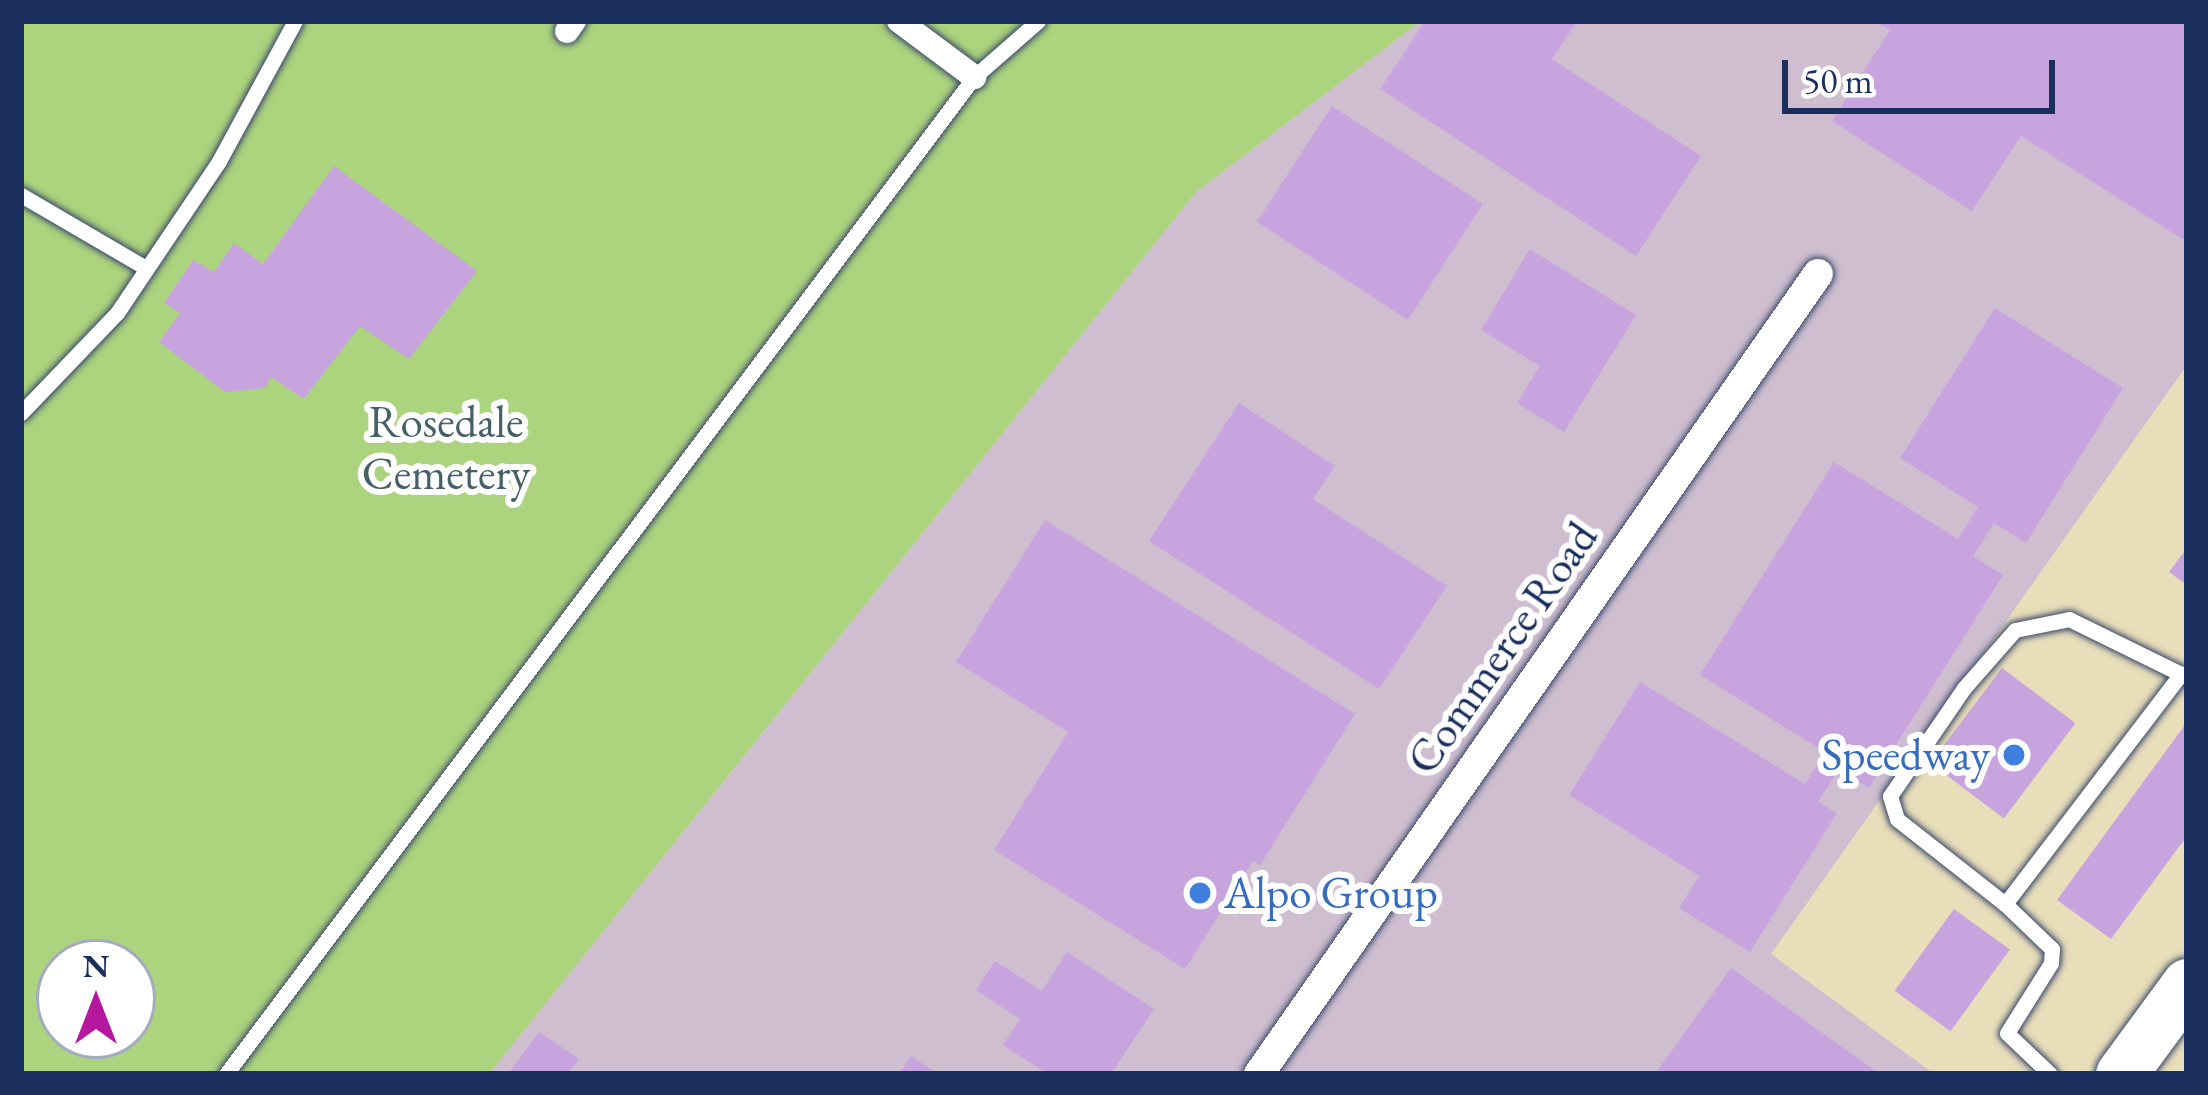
<!DOCTYPE html>
<style>
body{margin:0}
#map{position:relative;width:2208px;height:1095px;overflow:hidden;background:#e8deba;font-family:"EB Garamond",serif}
div>[style]{position:absolute}
.industrial>*{inset:0;background:#cebed0}
.green>*{inset:0;background:#acd37d}
.building>*{inset:0;background:#c8a4df;transform-origin:0 0}
.roads{filter:drop-shadow(0 0 3px #3a496c) drop-shadow(0 0 3px #3a496c)}
.service>*{height:15px;margin:-7.5px;padding:0 7.5px;transform-origin:7.5px;border-radius:7.5px;background:#fff}
.pedestrian>*{height:24px;margin:-12px;padding:0 12px;transform-origin:12px;border-radius:12px;background:#fff}
.minor>*{height:30px;margin:-15px;padding:0 15px;transform-origin:15px;border-radius:15px;background:#fff}
.trunk>*{height:51px;margin:-25.5px;padding:0 25.5px;transform-origin:25.5px;border-radius:25.5px;background:#fff}
.dots>*{width:33px;height:33px;translate:-50% -50%;box-sizing:border-box;border:6px solid #fff;border-radius:50%}
span{translate:-50% -50%;white-space:nowrap;text-align:center;line-height:1.15;-webkit-text-stroke:12px #fff;paint-order:stroke}
.park-label{font-size:45px;color:#466067}
.street-label{font-size:45px;color:#1b2f5e}
.shop-label{font-size:45px;color:#366cbe}
.right{translate:-100% -50%;text-align:right}
.left{translate:0 -50%;text-align:left}
.frame{position:absolute;inset:0;border:24px solid #1b2f5e;pointer-events:none}
.north{position:absolute;left:36px;top:939px;width:120px;height:120px;box-sizing:border-box;background:#fff;border:3px solid #a4acbf;border-radius:50%;rotate:0deg;font-size:33px;font-weight:700;line-height:48px;text-align:center;color:#1b2f5e}
.north::after{content:'';display:block;margin:auto;width:42px;height:54px;background:#b5179e;clip-path:polygon(50% 0,100% 100%,50% 72%,0 100%)}
.scale{position:absolute;left:1782px;top:60px;width:273px;height:54px;box-sizing:border-box;border:6px solid #1b2f5e;border-top:0;padding-left:15px;font-size:36px;line-height:42px;white-space:nowrap;color:#1b2f5e;-webkit-text-stroke:9px #fff;paint-order:stroke}
</style>
<div id="map">
<div class="industrial">
<div style="clip-path:polygon(1421px 21px,2187px 21px,2187px 365px,1771px 954px,1934px 1074px,489px 1074px,1196px 192px)"></div>
</div>
<div class="green">
<div style="clip-path:polygon(evenodd,21px 21px,1421px 21px,1196px 192px,489px 1074px,21px 1074px,21px 21px,60px 963px,132px 963px,132px 1035px,60px 1035px,60px 963px)"></div>
</div>
<div class="building">
<div style="clip-path:polygon(1425px 21px,1577px 21px,1552px 59px,1701px 156px,1636px 256px,1380px 89px)"></div>
<div style="clip-path:polygon(1875px 21px,2187px 21px,2187px 242px,2021px 136px,1972px 211px,1832px 121px,1890px 30px)"></div>
<div style="left:1332px;top:106px;width:180px;height:138px;rotate:33deg"></div>
<div style="clip-path:polygon(334px 166px,477px 271px,409px 359px,360px 326px,304px 399px,271px 377px,265px 388px,225px 392px,159px 342px,180px 313px,164px 303px,193px 260px,214px 272px,234px 243px,263px 264px)"></div>
<div style="clip-path:polygon(1530px 249px,1636px 315px,1564px 432px,1517px 403px,1540px 366px,1481px 330px)"></div>
<div style="clip-path:polygon(1995px 308px,2123px 388px,2026px 543px,1994px 523px,1973px 556px,2003px 575px,1869px 788px,1839px 769px,1818px 802px,1837px 813px,1750px 952px,1679px 908px,1699px 876px,1569px 795px,1640px 682px,1805px 784px,1825px 752px,1700px 675px,1834px 462px,1958px 539px,1978px 507px,1900px 458px)"></div>
<div style="clip-path:polygon(1239px 403px,1335px 466px,1313px 499px,1447px 586px,1379px 689px,1149px 541px)"></div>
<div style="clip-path:polygon(1045px 520px,1355px 714px,1260px 865px,1253px 861px,1185px 969px,994px 850px,1068px 732px,956px 662px)"></div>
<div style="clip-path:polygon(2187px 548px,2187px 585px,2169px 572px)"></div>
<div style="left:2002px;top:668px;width:92px;height:119px;rotate:37deg"></div>
<div style="clip-path:polygon(2187px 722px,2187px 836px,2111px 939px,2057px 900px)"></div>
<div style="left:1954px;top:909px;width:69px;height:101px;rotate:36deg"></div>
<div style="clip-path:polygon(1067px 952px,1154px 1009px,1111px 1074px,1048px 1074px,1003px 1045px,1020px 1019px,976px 990px,995px 961px,1042px 991px)"></div>
<div style="clip-path:polygon(1731px 968px,1880px 1074px,1655px 1074px)"></div>
<div style="clip-path:polygon(539px 1032px,579px 1059px,568px 1074px,508px 1074px)"></div>
<div style="clip-path:polygon(911px 1056px,938px 1074px,899px 1074px)"></div>
</div>
<div class="roads">
<div class="service">
<div style="left:21px;top:195px;width:143px;rotate:30.3deg"></div>
<div style="left:21px;top:413px;width:139px;rotate:-46.2deg"></div>
<div style="left:117px;top:313px;width:183px;rotate:-56.1deg"></div>
<div style="left:219px;top:161px;width:159px;rotate:-61.5deg"></div>
<div style="left:2005px;top:904px;width:137px;rotate:-141.8deg"></div>
<div style="left:1897px;top:819px;width:24px;rotate:-107deg"></div>
<div style="left:1890px;top:796px;width:131px;rotate:-55.6deg"></div>
<div style="left:1964px;top:688px;width:77px;rotate:-48.7deg"></div>
<div style="left:2015px;top:630px;width:55px;rotate:-11.5deg"></div>
<div style="left:2069px;top:619px;width:131px;rotate:26.2deg"></div>
<div style="left:226px;top:1074px;width:1246px;rotate:-53.12deg"></div>
<div style="left:974px;top:77px;width:85px;rotate:-41.2deg"></div>
<div style="left:2050px;top:1074px;width:59px;rotate:-136.4deg"></div>
<div style="left:2007px;top:1033px;width:83px;rotate:-57.8deg"></div>
<div style="left:2051px;top:963px;width:14px;rotate:-86deg"></div>
<div style="left:2052px;top:949px;width:65px;rotate:-136.2deg"></div>
<div style="left:2005px;top:904px;width:290px;rotate:-52.6deg"></div>
</div>
<div class="pedestrian">
<div style="left:899px;top:21px;width:94px;rotate:36.7deg"></div>
<div style="left:567px;top:31px;width:12px;rotate:-55deg"></div>
</div>
<div class="minor">
<div style="left:1259px;top:1074px;width:976px;rotate:-55.06deg"></div>
</div>
<div class="trunk">
<div style="left:2121px;top:1074px;width:112px;rotate:-53.7deg"></div>
</div>
</div>
<div class="dots">
<div style="left:2014px;top:755px;background:#3f7fe0"></div>
<div style="left:1200px;top:893px;background:#3f7fe0"></div>
</div>
<div class="park-label">
<span style="left:446px;top:448px">Rosedale<br>Cemetery</span>
</div>
<div class="street-label">
<span style="left:1502px;top:648px;rotate:-55deg">Commerce Road</span>
</div>
<div class="shop-label">
<span class="right" style="left:1990px;top:755px">Speedway</span>
<span class="left" style="left:1224px;top:893px">Alpo Group</span>
</div>
<div class="frame"></div>
<div class="north">N</div>
<div class="scale">50 m</div>
</div>
